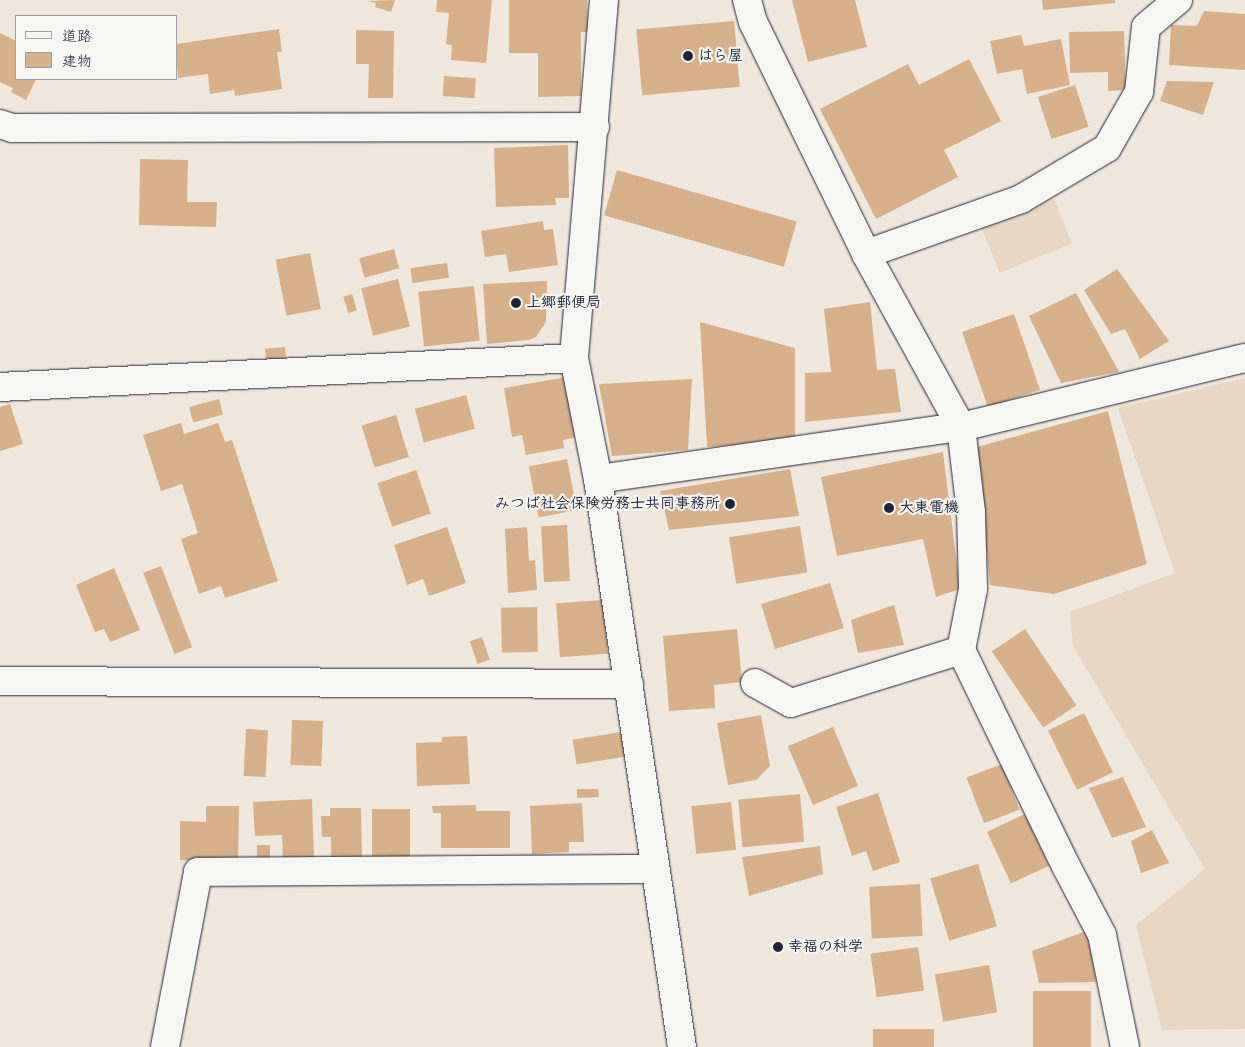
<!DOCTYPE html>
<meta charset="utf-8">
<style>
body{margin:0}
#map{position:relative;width:1245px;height:1047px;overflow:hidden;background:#f0e8dd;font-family:"Balsamiq Sans","Klee One",sans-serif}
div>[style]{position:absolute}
.built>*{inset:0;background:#e9d7c4;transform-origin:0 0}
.building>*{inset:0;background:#d8b089;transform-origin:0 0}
.roads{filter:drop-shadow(0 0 1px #22223b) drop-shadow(0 0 1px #22223b)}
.minor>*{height:28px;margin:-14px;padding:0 14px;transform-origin:14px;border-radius:14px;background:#f6f6f2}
.dots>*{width:14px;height:14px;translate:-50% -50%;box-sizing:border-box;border:2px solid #f6f6f2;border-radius:50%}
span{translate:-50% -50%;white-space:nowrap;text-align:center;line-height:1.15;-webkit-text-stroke:4.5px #f6f6f2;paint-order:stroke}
.poi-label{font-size:15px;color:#22223b;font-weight:700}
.left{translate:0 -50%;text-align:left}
.right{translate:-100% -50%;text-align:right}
.legend{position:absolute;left:15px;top:15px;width:162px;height:65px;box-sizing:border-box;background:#f6f6f2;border:1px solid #a1a1a9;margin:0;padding:6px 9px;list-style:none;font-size:15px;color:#22223b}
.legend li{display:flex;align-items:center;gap:10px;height:25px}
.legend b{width:25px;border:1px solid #a1a1a9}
</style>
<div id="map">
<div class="built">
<div style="left:1054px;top:199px;width:48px;height:78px;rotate:68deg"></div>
<div style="clip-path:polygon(1245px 378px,1245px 1029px,1162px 1030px,1136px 925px,1205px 869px,1073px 646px,1070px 612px,1175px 573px,1118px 408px)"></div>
</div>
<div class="building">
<div style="clip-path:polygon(395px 0,391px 12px,375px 7px,376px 3px,367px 1px)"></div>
<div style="clip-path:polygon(437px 0,492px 0,486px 63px,451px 60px,452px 45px,446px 44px,449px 13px,436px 12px)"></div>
<div style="clip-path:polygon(509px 0,587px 0,588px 32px,581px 32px,581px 96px,538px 97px,538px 53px,509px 53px)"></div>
<div style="clip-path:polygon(792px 0,855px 0,867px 47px,808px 62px)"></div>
<div style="clip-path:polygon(1042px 0,1115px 0,1115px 3px,1043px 10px)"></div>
<div style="clip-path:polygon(1204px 11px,1245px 14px,1245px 70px,1169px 65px,1171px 25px,1197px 26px)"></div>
<div style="left:734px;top:21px;width:66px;height:98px;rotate:85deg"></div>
<div style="clip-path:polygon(279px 29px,282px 52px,277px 52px,282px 89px,235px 96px,234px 90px,210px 94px,208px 74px,178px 78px,176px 44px)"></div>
<div style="clip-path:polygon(356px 30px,394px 31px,393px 98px,368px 98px,369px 64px,356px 64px)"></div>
<div style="clip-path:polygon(1124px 31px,1126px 90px,1108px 91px,1108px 72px,1070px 73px,1069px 32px)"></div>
<div style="clip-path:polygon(0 33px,16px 41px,16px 79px,36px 79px,26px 100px,11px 92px,13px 88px,0 82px)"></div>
<div style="clip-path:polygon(1021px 35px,1024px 46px,1061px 39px,1070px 85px,1027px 94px,1022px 69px,997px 74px,990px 41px)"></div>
<div style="clip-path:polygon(969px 59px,1001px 121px,944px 150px,958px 177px,876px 219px,820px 109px,908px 64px,919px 85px)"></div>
<div style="left:444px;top:76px;width:32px;height:20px;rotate:4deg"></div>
<div style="clip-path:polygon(1167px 81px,1214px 82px,1203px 115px,1160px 101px)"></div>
<div style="left:1075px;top:85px;width:44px;height:39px;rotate:72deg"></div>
<div style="clip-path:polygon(568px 145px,569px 198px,555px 198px,556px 205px,496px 207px,494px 148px)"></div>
<div style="clip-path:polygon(140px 159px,188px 160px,187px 202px,217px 202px,216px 227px,139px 225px)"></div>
<div style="left:617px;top:170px;width:187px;height:47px;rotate:16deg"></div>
<div style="clip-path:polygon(543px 221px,544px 230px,553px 229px,558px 265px,509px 272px,506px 254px,485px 257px,481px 231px)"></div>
<div style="left:394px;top:249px;width:20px;height:36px;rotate:75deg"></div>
<div style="left:310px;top:253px;width:57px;height:35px;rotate:79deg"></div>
<div style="left:447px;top:263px;width:15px;height:37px;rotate:82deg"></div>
<div style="clip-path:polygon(1117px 269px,1169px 341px,1140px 359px,1125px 329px,1111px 334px,1084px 290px)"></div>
<div style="left:398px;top:279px;width:49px;height:38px;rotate:76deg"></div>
<div style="clip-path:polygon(547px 281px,546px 322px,536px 337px,529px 340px,487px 344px,483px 284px)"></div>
<div style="left:474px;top:286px;width:55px;height:56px;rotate:84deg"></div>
<div style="clip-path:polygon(1076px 293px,1119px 372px,1061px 383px,1029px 316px)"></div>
<div style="left:352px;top:294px;width:17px;height:9px;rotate:73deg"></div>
<div style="clip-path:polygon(870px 302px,877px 370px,895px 369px,901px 412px,805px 422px,805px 373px,831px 372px,824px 309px)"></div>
<div style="left:1014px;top:314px;width:80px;height:55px;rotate:71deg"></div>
<div style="clip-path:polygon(700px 322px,795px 348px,795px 440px,707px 447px)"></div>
<div style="left:285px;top:347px;width:11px;height:20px;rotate:85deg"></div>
<div style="clip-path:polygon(567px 377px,577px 437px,563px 440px,564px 448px,526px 455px,522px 435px,512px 437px,504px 388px)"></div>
<div style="clip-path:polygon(692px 379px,688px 450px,612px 456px,599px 384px)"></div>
<div style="left:466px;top:395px;width:35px;height:53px;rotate:75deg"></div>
<div style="left:219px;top:399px;width:16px;height:31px;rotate:75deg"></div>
<div style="clip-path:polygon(10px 404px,23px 444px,0 451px,0 407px)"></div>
<div style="clip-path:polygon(1108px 411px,1147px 564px,1054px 594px,990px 585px,977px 447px)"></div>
<div style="left:396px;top:415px;width:44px;height:36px;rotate:73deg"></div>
<div style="clip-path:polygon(181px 423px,184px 434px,218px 423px,225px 442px,232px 440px,278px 581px,225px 598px,221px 586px,199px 594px,181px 539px,198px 533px,182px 484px,161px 491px,143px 435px)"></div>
<div style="clip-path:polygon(943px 452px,960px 589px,936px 597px,923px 539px,837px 556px,821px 477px)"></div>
<div style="left:567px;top:459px;width:52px;height:39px;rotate:79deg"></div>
<div style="clip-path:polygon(790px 469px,799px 516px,669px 530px,660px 491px)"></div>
<div style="left:416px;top:470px;width:46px;height:41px;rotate:71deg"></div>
<div style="left:567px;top:525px;width:56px;height:26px;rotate:87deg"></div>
<div style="left:800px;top:526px;width:47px;height:72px;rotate:81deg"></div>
<div style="clip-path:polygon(447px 527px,466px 583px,429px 596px,423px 579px,407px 585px,394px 545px)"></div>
<div style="clip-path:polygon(527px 527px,529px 561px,535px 560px,537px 590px,508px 593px,505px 529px)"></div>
<div style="left:161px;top:566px;width:87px;height:19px;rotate:69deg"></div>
<div style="clip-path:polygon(114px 568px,140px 630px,110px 642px,104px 629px,95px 632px,76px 585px)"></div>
<div style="left:830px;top:583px;width:47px;height:72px;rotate:73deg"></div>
<div style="left:604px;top:600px;width:54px;height:48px;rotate:86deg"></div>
<div style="clip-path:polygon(894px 605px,904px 645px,858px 653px,851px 620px)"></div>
<div style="left:537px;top:607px;width:45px;height:36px;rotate:89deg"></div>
<div style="clip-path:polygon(737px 629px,742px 682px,714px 685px,715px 708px,669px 711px,663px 636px)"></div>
<div style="left:1025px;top:629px;width:92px;height:40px;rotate:56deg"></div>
<div style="left:482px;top:637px;width:24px;height:13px;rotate:71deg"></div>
<div style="left:1084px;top:713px;width:66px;height:40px;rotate:64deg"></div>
<div style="clip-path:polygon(761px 715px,770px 766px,756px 780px,728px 785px,717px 723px)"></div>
<div style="left:292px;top:720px;width:31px;height:45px;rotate:2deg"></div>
<div style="left:833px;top:727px;width:64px;height:49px;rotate:67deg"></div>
<div style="left:246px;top:729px;width:22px;height:47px;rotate:3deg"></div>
<div style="left:621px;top:732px;width:25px;height:49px;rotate:81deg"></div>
<div style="clip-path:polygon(467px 736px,470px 784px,417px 786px,416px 743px,442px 742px,442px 737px)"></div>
<div style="left:1002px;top:764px;width:49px;height:38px;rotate:69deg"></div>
<div style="clip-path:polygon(1123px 777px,1146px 827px,1112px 838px,1089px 788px)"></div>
<div style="clip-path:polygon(577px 789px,598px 789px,599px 797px,577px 798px)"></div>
<div style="clip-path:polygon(878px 793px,900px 862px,873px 871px,866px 851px,852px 856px,836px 807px)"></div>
<div style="left:800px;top:794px;width:48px;height:62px;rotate:85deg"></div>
<div style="clip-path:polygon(312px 799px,314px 858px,283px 860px,282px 835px,255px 836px,253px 802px)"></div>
<div style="left:731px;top:802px;width:48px;height:40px;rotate:84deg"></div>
<div style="clip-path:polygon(582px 803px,584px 842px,569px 842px,569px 852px,532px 854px,530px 806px)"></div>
<div style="clip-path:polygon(476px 805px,476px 811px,510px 811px,510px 848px,441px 848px,441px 813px,433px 813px,432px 806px)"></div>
<div style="clip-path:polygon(206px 806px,239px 806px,238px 862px,180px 860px,180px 821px,206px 822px)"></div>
<div style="clip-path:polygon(330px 808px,361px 808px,362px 860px,331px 860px,331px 837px,322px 837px,321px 816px,330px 816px)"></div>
<div style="left:372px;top:809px;width:38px;height:48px"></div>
<div style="left:1025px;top:814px;width:57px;height:42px;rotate:65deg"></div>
<div style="clip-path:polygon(1152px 830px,1169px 863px,1141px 873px,1131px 841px)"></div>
<div style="left:270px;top:845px;width:17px;height:13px;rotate:90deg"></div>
<div style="clip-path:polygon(820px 846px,823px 874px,749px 896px,742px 857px)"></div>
<div style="left:978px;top:864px;width:65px;height:50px;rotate:73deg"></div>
<div style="left:920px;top:884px;width:52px;height:51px;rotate:87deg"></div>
<div style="clip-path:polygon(1089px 930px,1096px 982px,1039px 983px,1032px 951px)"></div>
<div style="left:918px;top:947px;width:44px;height:48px;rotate:82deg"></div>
<div style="left:989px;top:965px;width:48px;height:55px;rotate:80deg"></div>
<div style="left:1033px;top:991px;width:58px;height:56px"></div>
<div style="left:873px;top:1029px;width:61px;height:18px"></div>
</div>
<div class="roads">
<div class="minor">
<div style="left:604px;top:0;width:359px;rotate:94.8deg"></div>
<div style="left:574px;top:358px;width:123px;rotate:78.8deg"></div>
<div style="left:598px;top:479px;width:574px;rotate:81.59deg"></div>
<div style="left:747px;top:0;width:23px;rotate:75deg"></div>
<div style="left:753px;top:22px;width:258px;rotate:64deg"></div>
<div style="left:866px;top:254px;width:197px;rotate:61.2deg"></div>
<div style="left:961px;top:427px;width:86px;rotate:83.3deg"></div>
<div style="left:971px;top:512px;width:77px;rotate:88.5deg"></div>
<div style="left:973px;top:589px;width:62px;rotate:101.1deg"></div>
<div style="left:961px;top:650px;width:240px;rotate:64.1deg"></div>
<div style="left:1066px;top:866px;width:78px;rotate:62.4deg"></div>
<div style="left:1102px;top:935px;width:114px;rotate:78.4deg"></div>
<div style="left:0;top:124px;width:13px;rotate:18deg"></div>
<div style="left:12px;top:128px;width:583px;rotate:-0.1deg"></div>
<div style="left:866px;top:254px;width:164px;rotate:-19.5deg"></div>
<div style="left:1021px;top:199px;width:100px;rotate:-30.7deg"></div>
<div style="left:1107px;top:148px;width:64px;rotate:-60.3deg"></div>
<div style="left:1139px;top:92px;width:65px;rotate:-83.9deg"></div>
<div style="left:1146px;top:27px;width:42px;rotate:-40.2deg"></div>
<div style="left:0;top:387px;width:575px;rotate:-2.89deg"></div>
<div style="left:598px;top:479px;width:367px;rotate:-8.2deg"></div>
<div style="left:961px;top:427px;width:292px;rotate:-13.7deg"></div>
<div style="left:0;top:681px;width:629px;rotate:0.27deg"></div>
<div style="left:755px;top:683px;width:41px;rotate:29.1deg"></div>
<div style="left:791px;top:703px;width:178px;rotate:-17.3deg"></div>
<div style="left:165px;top:1047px;width:178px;rotate:-79.3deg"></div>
<div style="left:198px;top:872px;width:456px;rotate:-0.4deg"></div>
</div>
</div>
<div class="dots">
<div style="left:688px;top:56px;background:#22223b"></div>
<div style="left:516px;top:303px;background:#22223b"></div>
<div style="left:730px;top:504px;background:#22223b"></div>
<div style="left:889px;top:508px;background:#22223b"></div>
<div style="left:778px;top:947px;background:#22223b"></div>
</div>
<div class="poi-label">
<span class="left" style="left:698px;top:56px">はら屋</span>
<span class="left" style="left:526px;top:303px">上郷郵便局</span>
<span class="right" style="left:720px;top:504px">みつば社会保険労務士共同事務所</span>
<span class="left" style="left:899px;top:508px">大東電機</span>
<span class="left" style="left:788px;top:947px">幸福の科学</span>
</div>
<ul class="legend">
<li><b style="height:6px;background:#f6f6f2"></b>道路</li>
<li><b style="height:14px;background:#d8b089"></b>建物</li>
</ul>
</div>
